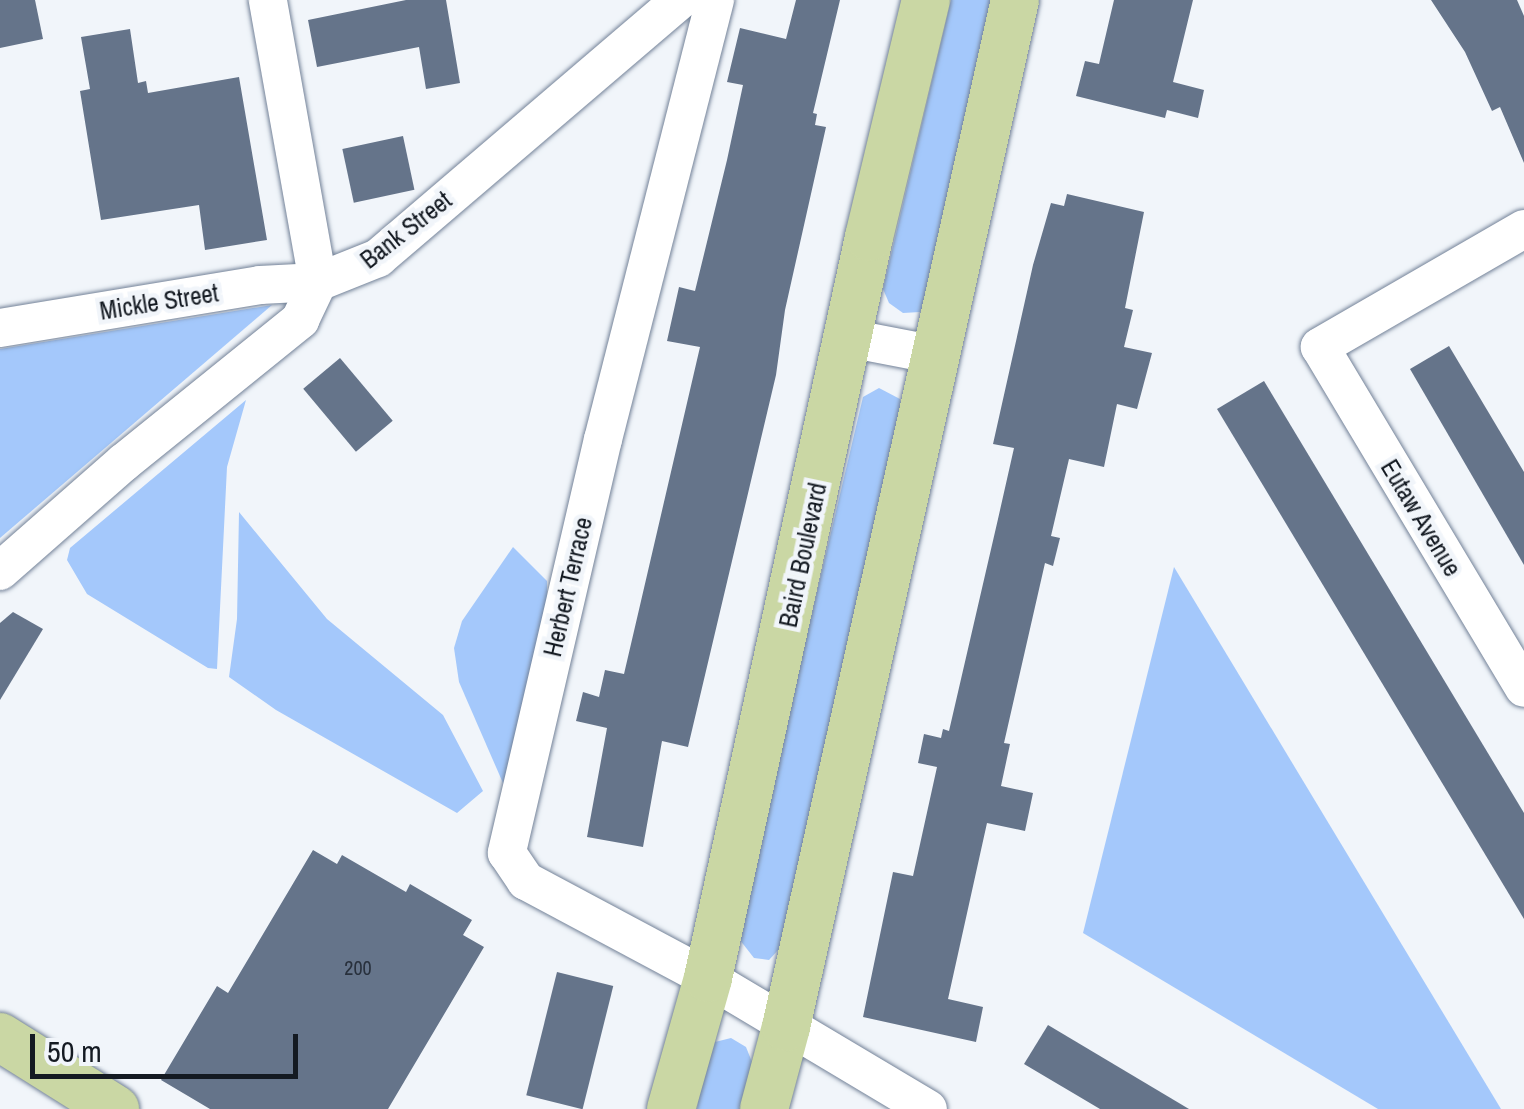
<!DOCTYPE html>
<style>
body{margin:0}
#map{position:relative;width:1524px;height:1109px;overflow:hidden;background:#f1f5fa;font-family:"Archivo Narrow",sans-serif}
div>[style]{position:absolute}
.green>*{inset:0;background:#a4c8fb}
.building>*{inset:0;background:#65748a;transform-origin:0 0}
.roads{filter:drop-shadow(0 0 2px #738298) drop-shadow(0 0 2px #738298)}
.minor>*{height:38px;margin:-19px;padding:0 19px;transform-origin:19px;border-radius:19px;background:#fff}
.major>*{height:48px;margin:-24px;padding:0 24px;transform-origin:24px;border-radius:24px;background:#cad7a4}
span{translate:-50% -50%;white-space:nowrap;text-align:center;line-height:1.15;-webkit-text-stroke:9px #f1f5fa;paint-order:stroke}
.number-label{font-size:20px;color:#28303c}
.number-label span{-webkit-text-stroke-width:0}
.street-label{font-size:25px;color:#141a22}
.scale{position:absolute;left:30px;top:1034px;width:268px;height:45px;box-sizing:border-box;border:5px solid #141a22;border-top:0;padding-left:12px;font-size:30px;line-height:35px;white-space:nowrap;color:#141a22;-webkit-text-stroke:8px #f1f5fa;paint-order:stroke}
</style>
<div id="map">
<div class="green">
<div style="clip-path:polygon(951px 0,996px 0,930px 298px,920px 312px,903px 313px,889px 303px,883px 289px)"></div>
<div style="clip-path:polygon(272px 305px,0 538px,0 349px)"></div>
<div style="clip-path:polygon(879px 388px,900px 399px,902px 413px,780px 948px,769px 960px,754px 958px,736px 935px,863px 397px)"></div>
<div style="clip-path:polygon(246px 400px,227px 467px,217px 669px,208px 668px,87px 594px,67px 560px,70px 548px)"></div>
<div style="clip-path:polygon(239px 512px,327px 619px,443px 715px,483px 791px,457px 813px,276px 710px,229px 677px,237px 619px)"></div>
<div style="clip-path:polygon(513px 547px,547px 581px,547px 615px,506px 790px,459px 682px,454px 648px,462px 621px)"></div>
<div style="clip-path:polygon(1174px 567px,1352px 862px,1501px 1109px,1378px 1109px,1083px 933px)"></div>
<div style="clip-path:polygon(731px 1038px,746px 1047px,752px 1062px,742px 1109px,697px 1109px,706px 1053px,715px 1042px)"></div>
</div>
<div class="building">
<div style="clip-path:polygon(0 0,35px 0,43px 39px,0 48px)"></div>
<div style="clip-path:polygon(406px 0,446px 0,460px 83px,426px 89px,419px 47px,317px 67px,308px 20px)"></div>
<div style="clip-path:polygon(796px 0,840px 0,813px 113px,817px 114px,815px 125px,826px 127px,785px 310px,776px 375px,688px 747px,662px 741px,643px 847px,587px 837px,607px 728px,576px 721px,583px 692px,599px 697px,605px 670px,624px 674px,641px 601px,700px 347px,667px 341px,679px 287px,695px 291px,727px 160px,743px 85px,727px 82px,740px 28px,786px 39px)"></div>
<div style="clip-path:polygon(1114px 0,1193px 0,1173px 82px,1204px 90px,1198px 118px,1167px 110px,1165px 118px,1076px 96px,1085px 61px,1099px 64px)"></div>
<div style="clip-path:polygon(1431px 0,1517px 0,1524px 16px,1524px 163px,1500px 107px,1492px 111px,1465px 52px)"></div>
<div style="clip-path:polygon(130px 29px,138px 83px,146px 81px,148px 93px,239px 77px,267px 240px,205px 250px,199px 205px,101px 220px,80px 91px,90px 89px,81px 37px)"></div>
<div style="left:403px;top:136px;width:55px;height:62px;rotate:78deg"></div>
<div style="clip-path:polygon(1067px 194px,1144px 212px,1125px 308px,1133px 310px,1124px 347px,1152px 353px,1137px 409px,1117px 404px,1104px 467px,1069px 459px,1051px 536px,1060px 538px,1053px 566px,1045px 563px,1004px 743px,1010px 744px,1001px 786px,1033px 793px,1025px 831px,987px 823px,948px 999px,983px 1007px,976px 1042px,863px 1017px,893px 872px,913px 876px,937px 767px,918px 763px,924px 734px,941px 738px,943px 729px,949px 731px,998px 519px,1014px 448px,993px 444px,1033px 265px,1051px 203px,1064px 206px)"></div>
<div style="clip-path:polygon(1449px 346px,1524px 472px,1524px 565px,1410px 369px)"></div>
<div style="left:340px;top:358px;width:82px;height:48px;rotate:50deg"></div>
<div style="clip-path:polygon(1264px 381px,1524px 813px,1524px 919px,1217px 409px)"></div>
<div style="clip-path:polygon(13px 612px,43px 629px,0 700px,0 623px)"></div>
<div style="clip-path:polygon(313px 850px,337px 864px,342px 855px,406px 892px,410px 884px,472px 920px,463px 935px,484px 947px,388px 1109px,210px 1109px,161px 1080px,217px 986px,228px 993px)"></div>
<div style="left:557px;top:972px;width:58px;height:127px;rotate:14deg"></div>
<div style="clip-path:polygon(1048px 1025px,1189px 1109px,1100px 1109px,1024px 1064px)"></div>
</div>
<div class="roads">
<div class="minor">
<div style="left:715px;top:0;width:453px;rotate:104.3deg"></div>
<div style="left:603px;top:439px;width:425px;rotate:103.1deg"></div>
<div style="left:507px;top:853px;width:34px;rotate:56deg"></div>
<div style="left:526px;top:881px;width:206px;rotate:28.1deg"></div>
<div style="left:708px;top:978px;width:256px;rotate:30.8deg"></div>
<div style="left:1524px;top:229px;width:236px;rotate:150deg"></div>
<div style="left:1320px;top:347px;width:397px;rotate:59.1deg"></div>
<div style="left:0;top:328px;width:264px;rotate:-9.4deg"></div>
<div style="left:260px;top:285px;width:58px;rotate:-3deg"></div>
<div style="left:318px;top:282px;width:286px;rotate:-100.1deg"></div>
<div style="left:848px;top:338px;width:90px;rotate:10.9deg"></div>
<div style="left:0;top:571px;width:164px;rotate:-41.3deg"></div>
<div style="left:123px;top:463px;width:228px;rotate:-38.9deg"></div>
<div style="left:300px;top:320px;width:42px;rotate:-64.7deg"></div>
<div style="left:318px;top:282px;width:65px;rotate:-21.8deg"></div>
<div style="left:378px;top:258px;width:397px;rotate:-40.5deg"></div>
</div>
<div class="major">
<div style="left:0;top:1037px;width:136px;rotate:32.1deg"></div>
<div style="left:671px;top:1109px;width:136px;rotate:-74.2deg"></div>
<div style="left:708px;top:978px;width:758px;rotate:-77.74deg"></div>
<div style="left:869px;top:237px;width:244px;rotate:-76.5deg"></div>
<div style="left:764px;top:1109px;width:85px;rotate:-75deg"></div>
<div style="left:786px;top:1027px;width:1052px;rotate:-77.43deg"></div>
</div>
</div>
<div class="number-label">
<span style="left:358px;top:967px">200</span>
</div>
<div class="street-label">
<span style="left:406px;top:230px;rotate:-38deg">Bank Street</span>
<span style="left:159px;top:302px;rotate:-9deg">Mickle Street</span>
<span style="left:1421px;top:518px;rotate:59deg">Eutaw Avenue</span>
<span style="left:803px;top:555px;rotate:-78deg">Baird Boulevard</span>
<span style="left:568px;top:587px;rotate:-77deg">Herbert Terrace</span>
</div>
<div class="scale">50 m</div>
</div>
